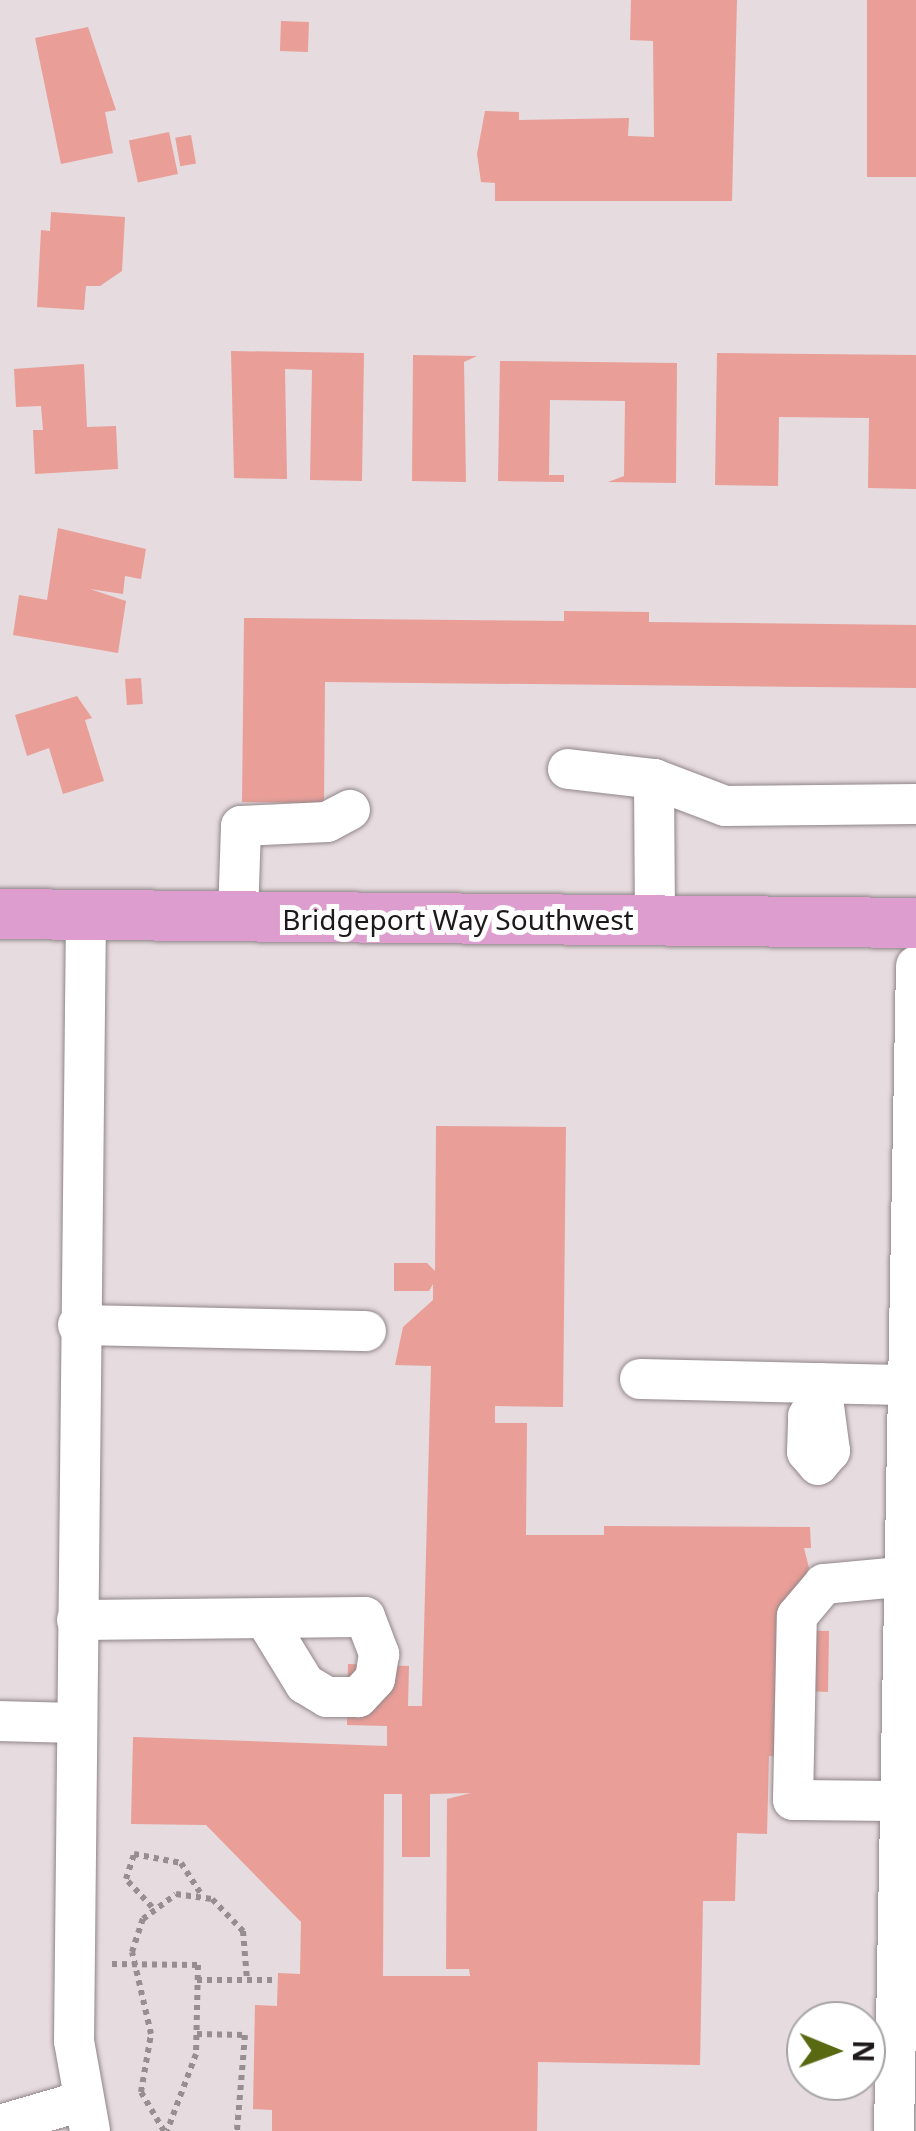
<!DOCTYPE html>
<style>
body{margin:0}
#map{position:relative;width:916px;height:2131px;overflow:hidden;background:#e6dbde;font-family:"Noto Sans",sans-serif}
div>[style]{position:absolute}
.building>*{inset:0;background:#e99e98;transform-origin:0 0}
.path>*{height:6px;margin-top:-3px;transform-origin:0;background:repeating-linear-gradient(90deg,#978e91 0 5px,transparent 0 10px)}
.roads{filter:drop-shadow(0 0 2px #908689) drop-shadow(0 0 2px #908689)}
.minor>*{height:40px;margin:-20px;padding:0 20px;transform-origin:20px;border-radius:20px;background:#fff}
.major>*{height:50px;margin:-25px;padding:0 25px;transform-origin:25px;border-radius:25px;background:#de9dcf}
span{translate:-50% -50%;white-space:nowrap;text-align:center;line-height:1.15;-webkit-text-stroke:10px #fff;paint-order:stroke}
.street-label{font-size:28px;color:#1d191a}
.north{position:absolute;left:786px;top:2001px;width:100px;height:100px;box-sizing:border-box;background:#fff;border:2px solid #a5a3a3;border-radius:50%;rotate:91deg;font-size:28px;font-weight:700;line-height:40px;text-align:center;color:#1d191a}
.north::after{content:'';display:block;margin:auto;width:35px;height:45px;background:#596912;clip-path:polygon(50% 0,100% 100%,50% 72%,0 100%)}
</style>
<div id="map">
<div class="building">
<div style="clip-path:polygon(631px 0,737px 0,732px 201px,495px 201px,495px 183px,481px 182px,477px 154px,485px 111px,519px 112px,519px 120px,629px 118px,628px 136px,654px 137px,653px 41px,630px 40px)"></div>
<div style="left:867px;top:0;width:49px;height:177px"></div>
<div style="left:281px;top:21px;width:28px;height:30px;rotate:2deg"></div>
<div style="clip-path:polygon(88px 27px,116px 110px,105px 112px,113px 153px,61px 164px,35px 38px)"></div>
<div style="left:169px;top:132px;width:43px;height:41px;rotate:78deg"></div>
<div style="left:191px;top:135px;width:29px;height:16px;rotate:80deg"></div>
<div style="clip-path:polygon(51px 212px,125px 217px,122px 271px,100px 286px,86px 286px,84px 310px,37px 307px,41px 230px,50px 231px)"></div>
<div style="clip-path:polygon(231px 351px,364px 353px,362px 481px,310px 480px,312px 370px,285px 369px,287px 479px,234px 478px)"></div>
<div style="clip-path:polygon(717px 353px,916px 355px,916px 489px,868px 488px,869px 418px,779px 417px,778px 486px,715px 485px)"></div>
<div style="clip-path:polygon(413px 355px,477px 356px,464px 362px,466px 482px,412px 481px)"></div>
<div style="clip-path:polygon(500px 361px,677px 363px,676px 483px,608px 482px,624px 476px,625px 401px,550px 400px,549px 475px,564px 475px,564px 482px,498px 481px)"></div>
<div style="clip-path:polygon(84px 364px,87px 427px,116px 426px,118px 469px,35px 474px,33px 430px,43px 430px,41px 406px,16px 407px,14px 369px)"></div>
<div style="clip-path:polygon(58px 528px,146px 549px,141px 579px,125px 576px,123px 594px,90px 589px,126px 601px,118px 653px,13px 635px,19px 595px,47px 600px)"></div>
<div style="clip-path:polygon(564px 611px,649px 612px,649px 622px,916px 625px,916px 688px,325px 682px,324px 803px,242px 802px,244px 618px,564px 621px)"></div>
<div style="left:141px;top:678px;width:26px;height:16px;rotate:86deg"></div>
<div style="clip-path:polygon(77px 696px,92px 718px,85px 720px,104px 781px,63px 794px,49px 748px,27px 756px,15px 715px)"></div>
<div style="clip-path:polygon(evenodd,436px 1126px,566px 1127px,563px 1407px,495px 1406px,495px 1423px,527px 1423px,526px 1535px,604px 1535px,604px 1526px,810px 1527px,811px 1548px,804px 1548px,809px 1568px,787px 1630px,829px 1631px,828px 1692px,784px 1690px,782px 1757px,769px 1756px,767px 1834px,737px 1833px,735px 1901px,703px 1901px,700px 2065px,538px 2062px,537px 2131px,272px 2131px,272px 2110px,253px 2109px,255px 2005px,277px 2006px,278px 1973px,300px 1974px,301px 1922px,206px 1825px,131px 1824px,133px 1737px,387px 1746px,387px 1726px,347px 1725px,348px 1664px,409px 1666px,408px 1706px,422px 1706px,431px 1366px,395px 1365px,403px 1327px,433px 1300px,433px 1284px,429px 1291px,394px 1291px,394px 1263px,427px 1263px,435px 1271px,436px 1126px,471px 1793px,447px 1799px,446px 1969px,469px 1969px,470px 1976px,383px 1976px,384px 1794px,402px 1794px,402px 1857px,430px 1857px,430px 1794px,471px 1793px)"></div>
</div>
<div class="path">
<div style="left:152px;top:1907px;width:38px;rotate:-133deg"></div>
<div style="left:126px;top:1879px;width:26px;rotate:-72deg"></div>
<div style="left:134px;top:1854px;width:48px;rotate:10.8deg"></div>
<div style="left:181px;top:1863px;width:37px;rotate:57deg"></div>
<div style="left:112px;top:1964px;width:86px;rotate:0.7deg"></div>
<div style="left:198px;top:1965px;width:89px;rotate:91.3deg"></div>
<div style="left:196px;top:2054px;width:82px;rotate:110.6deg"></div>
<div style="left:197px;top:1980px;width:76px"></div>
<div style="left:197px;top:2034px;width:48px;rotate:1.2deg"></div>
<div style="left:245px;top:2035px;width:96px;rotate:94.8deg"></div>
<div style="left:164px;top:2131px;width:45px;rotate:-120.5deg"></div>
<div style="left:141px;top:2092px;width:59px;rotate:-80.2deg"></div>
<div style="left:151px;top:2034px;width:84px;rotate:-103deg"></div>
<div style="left:132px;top:1952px;width:35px;rotate:-72deg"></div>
<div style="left:143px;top:1919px;width:41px;rotate:-37.1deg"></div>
<div style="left:176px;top:1894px;width:36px;rotate:8deg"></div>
<div style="left:212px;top:1899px;width:45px;rotate:45.9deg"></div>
<div style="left:243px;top:1931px;width:49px;rotate:85.3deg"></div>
</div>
<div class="roads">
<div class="minor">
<div style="left:568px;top:769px;width:87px;rotate:6.6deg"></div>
<div style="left:654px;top:779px;width:76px;rotate:20.8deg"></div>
<div style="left:725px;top:806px;width:191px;rotate:-0.6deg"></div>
<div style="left:654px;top:779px;width:142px;rotate:89.6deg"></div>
<div style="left:86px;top:915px;width:1126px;rotate:90.61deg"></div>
<div style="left:74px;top:2041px;width:91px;rotate:79.9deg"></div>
<div style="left:238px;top:917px;width:91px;rotate:-88.1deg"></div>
<div style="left:241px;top:826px;width:86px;rotate:-2.7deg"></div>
<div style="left:327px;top:822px;width:26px;rotate:-28deg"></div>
<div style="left:78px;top:1325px;width:288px;rotate:1.2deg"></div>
<div style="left:640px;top:1379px;width:262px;rotate:1.3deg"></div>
<div style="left:821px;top:1383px;width:69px;rotate:82.5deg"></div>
<div style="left:830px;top:1451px;width:18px;rotate:131deg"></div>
<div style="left:818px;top:1465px;width:17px;rotate:-130deg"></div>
<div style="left:807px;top:1452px;width:36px;rotate:-88deg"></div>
<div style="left:808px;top:1416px;width:18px;rotate:-43deg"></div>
<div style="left:77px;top:1620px;width:288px;rotate:-0.6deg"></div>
<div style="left:365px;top:1617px;width:40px;rotate:69deg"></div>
<div style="left:379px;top:1654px;width:25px;rotate:99deg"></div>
<div style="left:375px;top:1679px;width:25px;rotate:133deg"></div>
<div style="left:358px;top:1697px;width:31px;rotate:180deg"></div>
<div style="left:327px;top:1697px;width:26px;rotate:-149deg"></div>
<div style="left:305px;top:1684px;width:73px;rotate:-121.5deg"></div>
<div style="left:0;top:1721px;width:75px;rotate:1.5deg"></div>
<div style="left:897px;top:1801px;width:104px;rotate:-179.4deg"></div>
<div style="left:793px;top:1800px;width:184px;rotate:-88.8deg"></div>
<div style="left:797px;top:1616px;width:42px;rotate:-49.8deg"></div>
<div style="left:824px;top:1584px;width:76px;rotate:-5.3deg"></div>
<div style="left:0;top:2125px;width:85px;rotate:-16.3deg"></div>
<div style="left:894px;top:2131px;width:1165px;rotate:-88.92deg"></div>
</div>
<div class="major">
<div style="left:0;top:914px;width:916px;rotate:0.56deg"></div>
</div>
</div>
<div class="street-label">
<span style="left:458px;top:919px">Bridgeport Way Southwest</span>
</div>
<div class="north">N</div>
</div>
